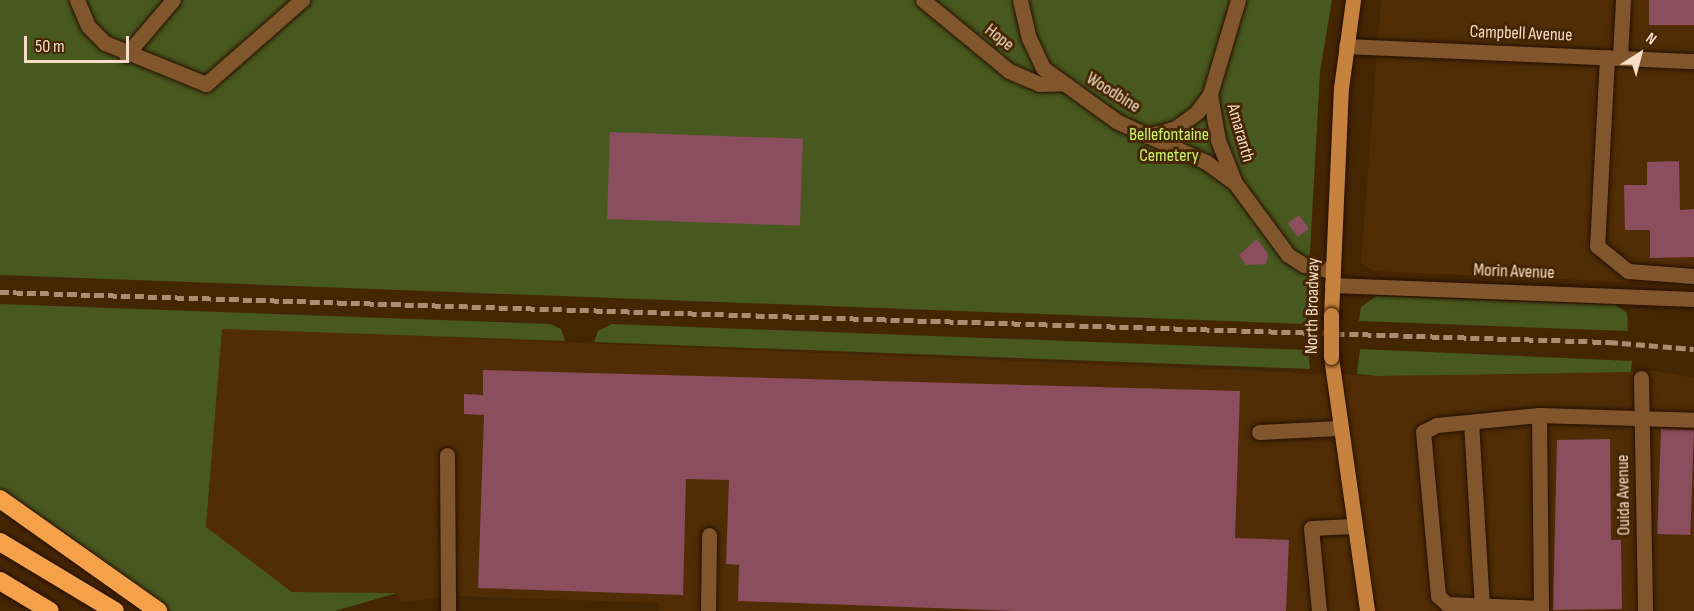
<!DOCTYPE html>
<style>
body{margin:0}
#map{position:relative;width:1694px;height:611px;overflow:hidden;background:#452603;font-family:"Sofia Sans Condensed",sans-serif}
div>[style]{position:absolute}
.built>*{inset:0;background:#502d04}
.green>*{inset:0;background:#48591f}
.building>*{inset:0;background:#8a4e5e;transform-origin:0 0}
.roads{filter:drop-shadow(0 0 2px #251000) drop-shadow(0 0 2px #251000)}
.minor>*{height:15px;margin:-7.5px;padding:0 7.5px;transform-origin:7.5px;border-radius:7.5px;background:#82562c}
.major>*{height:15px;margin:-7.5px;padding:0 7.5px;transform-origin:7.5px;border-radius:7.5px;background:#c7833e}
.highway>*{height:18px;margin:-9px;padding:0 9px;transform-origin:9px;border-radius:9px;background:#f5a14a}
.rail>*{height:4.5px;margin-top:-2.25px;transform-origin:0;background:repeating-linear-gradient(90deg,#aa8e72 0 9px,transparent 0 13.5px)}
.bridges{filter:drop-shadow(0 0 2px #251000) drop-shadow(0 0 2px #251000)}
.major-bridge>*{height:15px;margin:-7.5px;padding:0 7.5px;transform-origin:7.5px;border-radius:7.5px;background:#c7833e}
span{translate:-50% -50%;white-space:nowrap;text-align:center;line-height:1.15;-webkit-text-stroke:6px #452603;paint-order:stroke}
.street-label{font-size:18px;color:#f7ddc7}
.park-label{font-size:18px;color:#cbf65e}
.north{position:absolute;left:1610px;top:24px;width:60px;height:60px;-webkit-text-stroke:4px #452603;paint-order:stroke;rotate:36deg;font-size:16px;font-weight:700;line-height:24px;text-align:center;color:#f7ddc7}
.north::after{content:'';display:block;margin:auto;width:21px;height:27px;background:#f7ddc7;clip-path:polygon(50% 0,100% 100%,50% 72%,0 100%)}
.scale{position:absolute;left:24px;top:36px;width:105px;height:27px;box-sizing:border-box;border:3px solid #f7ddc7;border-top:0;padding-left:8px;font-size:18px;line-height:21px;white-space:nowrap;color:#f7ddc7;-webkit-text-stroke:4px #452603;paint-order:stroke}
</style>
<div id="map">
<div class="built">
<div style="clip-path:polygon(1381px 0,1694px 0,1694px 285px,1373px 271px,1361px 263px)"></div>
<div style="clip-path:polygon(222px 328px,1378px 376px,1657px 371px,1694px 378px,1694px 611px,659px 611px,659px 603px,455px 596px,401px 602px,397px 593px,292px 592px,206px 527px)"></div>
</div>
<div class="green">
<div style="clip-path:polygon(0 0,1332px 0,1320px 72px,1306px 324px,0 275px)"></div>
<div style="clip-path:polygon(1376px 296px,1616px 305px,1627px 313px,1628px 331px,1359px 321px,1361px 307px)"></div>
<div style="clip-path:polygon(0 304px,550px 324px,561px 329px,565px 341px,222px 329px,206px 527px,292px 592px,397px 593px,335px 611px,171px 611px,52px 532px,0 490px)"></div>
<div style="clip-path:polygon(612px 324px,1308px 350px,1310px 369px,594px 342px,598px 331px)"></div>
<div style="clip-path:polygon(1360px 349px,1632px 361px,1631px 372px,1378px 376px,1357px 374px)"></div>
</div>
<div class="building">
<div style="left:1649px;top:0;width:45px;height:25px"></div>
<div style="left:610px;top:132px;width:193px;height:87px;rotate:2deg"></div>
<div style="clip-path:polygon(1679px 161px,1680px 210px,1694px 209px,1694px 257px,1650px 258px,1650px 230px,1625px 230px,1624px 185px,1647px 185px,1647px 162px)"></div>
<div style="left:1299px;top:215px;width:17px;height:14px;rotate:54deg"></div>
<div style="clip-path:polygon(1257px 239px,1268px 254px,1266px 264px,1246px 265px,1239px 255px)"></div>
<div style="clip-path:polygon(483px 370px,1240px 391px,1235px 538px,1289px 540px,1286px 611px,1016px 611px,738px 601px,739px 565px,726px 564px,729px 480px,686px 479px,683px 595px,478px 588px,484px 415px,464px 414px,464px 394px,483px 395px)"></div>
<div style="left:1661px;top:429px;width:33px;height:105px;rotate:2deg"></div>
<div style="clip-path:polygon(1610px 439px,1611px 540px,1621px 540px,1622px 609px,1553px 610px,1557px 440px)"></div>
</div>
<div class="roads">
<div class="minor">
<div style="left:77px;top:0;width:28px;rotate:67deg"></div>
<div style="left:88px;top:26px;width:24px;rotate:45deg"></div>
<div style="left:105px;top:43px;width:109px;rotate:22.1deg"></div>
<div style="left:206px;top:84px;width:128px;rotate:-41.2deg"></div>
<div style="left:923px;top:0;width:112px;rotate:39.5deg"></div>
<div style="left:1009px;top:71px;width:33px;rotate:23deg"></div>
<div style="left:1039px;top:84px;width:23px;rotate:-2deg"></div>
<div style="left:1020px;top:0;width:39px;rotate:77deg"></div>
<div style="left:1029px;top:38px;width:33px;rotate:65deg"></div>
<div style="left:1043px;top:68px;width:92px;rotate:35.8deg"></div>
<div style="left:1118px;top:122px;width:97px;rotate:24.4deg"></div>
<div style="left:1206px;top:162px;width:36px;rotate:36deg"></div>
<div style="left:1235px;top:183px;width:89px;rotate:53.6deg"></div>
<div style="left:1288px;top:255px;width:19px;rotate:32deg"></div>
<div style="left:1304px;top:265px;width:30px;rotate:12deg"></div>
<div style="left:1346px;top:46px;width:348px;rotate:2.5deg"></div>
<div style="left:126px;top:55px;width:72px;rotate:-49.5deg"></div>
<div style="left:1607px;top:57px;width:189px;rotate:93deg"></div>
<div style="left:1597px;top:246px;width:40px;rotate:39deg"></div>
<div style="left:1628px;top:271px;width:66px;rotate:4.3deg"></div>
<div style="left:1620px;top:57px;width:57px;rotate:-87deg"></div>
<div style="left:1147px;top:136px;width:28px;rotate:-15deg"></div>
<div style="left:1174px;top:129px;width:29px;rotate:-36deg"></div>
<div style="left:1197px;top:112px;width:22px;rotate:-54deg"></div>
<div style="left:1235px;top:183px;width:46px;rotate:-111.6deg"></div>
<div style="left:1218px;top:140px;width:47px;rotate:-99.9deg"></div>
<div style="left:1210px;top:94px;width:98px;rotate:-73.4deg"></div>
<div style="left:1332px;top:285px;width:362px;rotate:2.2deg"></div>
<div style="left:1641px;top:378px;width:233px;rotate:89deg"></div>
<div style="left:1539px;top:415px;width:196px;rotate:89.4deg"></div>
<div style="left:1471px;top:422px;width:183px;rotate:86.6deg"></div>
<div style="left:1259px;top:432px;width:79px;rotate:-2.9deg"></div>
<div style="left:447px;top:455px;width:156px;rotate:89.6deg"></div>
<div style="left:1541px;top:608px;width:94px;rotate:-177.6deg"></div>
<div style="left:1447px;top:604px;width:12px;rotate:-138deg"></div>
<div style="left:1438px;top:596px;width:165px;rotate:-95.2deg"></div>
<div style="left:1423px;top:432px;width:16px;rotate:-27deg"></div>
<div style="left:1437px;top:425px;width:102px;rotate:-5.6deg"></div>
<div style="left:1539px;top:415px;width:155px;rotate:1.8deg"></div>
<div style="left:708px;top:611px;width:76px;rotate:-89.2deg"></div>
<div style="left:1319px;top:611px;width:83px;rotate:-95.5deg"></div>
<div style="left:1311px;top:528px;width:42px;rotate:-2.7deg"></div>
</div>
<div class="major">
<div style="left:1331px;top:315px;width:227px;rotate:-87.5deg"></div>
<div style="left:1341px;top:88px;width:89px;rotate:-82.2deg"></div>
<div style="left:1331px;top:357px;width:257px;rotate:81.9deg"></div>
</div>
<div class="highway">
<div style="left:0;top:499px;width:194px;rotate:35.3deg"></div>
<div style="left:0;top:542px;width:134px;rotate:31deg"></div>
<div style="left:0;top:581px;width:58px;rotate:31deg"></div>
</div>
</div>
<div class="rail">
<div style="left:0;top:292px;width:1610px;rotate:1.78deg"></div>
<div style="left:1609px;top:342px;width:85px;rotate:4.7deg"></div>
</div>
<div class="bridges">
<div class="major-bridge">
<div style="left:1331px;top:315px;width:42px;rotate:90deg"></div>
</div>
</div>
<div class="street-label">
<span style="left:1521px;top:34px;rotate:2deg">Campbell Avenue</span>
<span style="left:999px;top:38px;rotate:38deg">Hope</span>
<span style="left:1113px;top:93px;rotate:32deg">Woodbine</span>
<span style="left:1240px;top:133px;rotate:74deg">Amaranth</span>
<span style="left:1514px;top:272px;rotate:2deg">Morin Avenue</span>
<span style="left:1313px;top:306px;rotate:-89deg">North Broadway</span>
<span style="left:1624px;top:495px;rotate:-91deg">Ouida Avenue</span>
</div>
<div class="park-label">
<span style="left:1169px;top:146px">Bellefontaine<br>Cemetery</span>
</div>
<div class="north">N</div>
<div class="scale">50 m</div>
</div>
